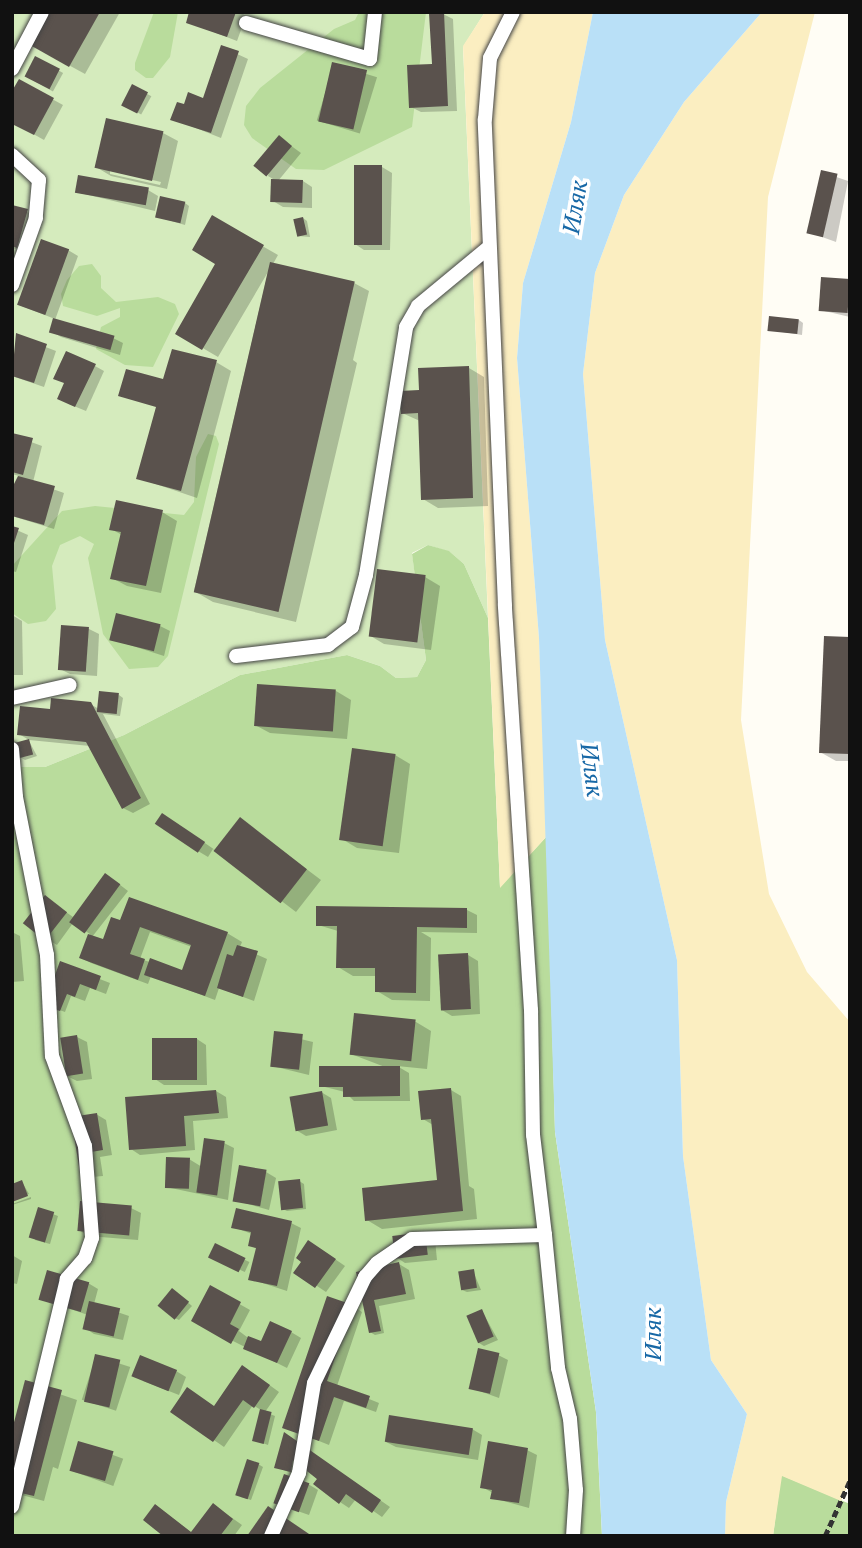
<!DOCTYPE html>
<meta charset="utf-8">
<style>
body{margin:0}
#map{position:relative;width:862px;height:1548px;overflow:hidden;background:#fffdf5;font-family:"PT Serif",serif}
div>[style]{position:absolute}
.green>*{inset:0;background:#d5ebbd}
.forest>*{inset:0;background:#b9dc9c}
.sand>*{inset:0;background:#fbeec1}
.water>*{inset:0;background:#b9e0f7}
.shadow>*{inset:0;background:#0003;transform-origin:0 0}
.building>*{inset:0;background:#5a524d;transform-origin:0 0}
.path>*{height:4.5px;margin-top:-2.25px;transform-origin:0;background:repeating-linear-gradient(90deg,#333 0 7px,transparent 0 10.5px)}
.roads{filter:drop-shadow(0 0 2px #444) drop-shadow(0 0 2px #444)}
.lane>*{height:14px;margin:-7px;padding:0 7px;transform-origin:7px;border-radius:7px;background:#fff}
span{translate:-50% -50%;white-space:nowrap;text-align:center;line-height:1.15;-webkit-text-stroke:7px #fff;paint-order:stroke}
.water-label{font-size:24px;color:#1768a6;font-style:italic}
.frame{position:absolute;inset:0;border:14px solid #111;pointer-events:none}
</style>
<div id="map">
<div class="green">
<div style="clip-path:polygon(12px 12px,485px 12px,463px 47px,488px 618px,464px 564px,450px 552px,428px 545px,412px 553px,426px 660px,417px 677px,396px 678px,380px 666px,347px 655px,240px 675px,124px 735px,45px 767px,12px 767px)"></div>
</div>
<div class="forest">
<div style="clip-path:polygon(154px 12px,178px 12px,170px 57px,153px 78px,146px 78px,135px 70px,135px 63px)"></div>
<div style="clip-path:polygon(359px 12px,426px 12px,412px 127px,324px 170px,296px 169px,252px 138px,244px 125px,246px 106px,260px 88px,334px 29px,355px 20px)"></div>
<div style="clip-path:polygon(92px 264px,101px 276px,101px 288px,116px 302px,158px 297px,175px 304px,179px 314px,153px 367px,125px 365px,96px 349px,101px 327px,120px 317px,120px 308px,97px 316px,63px 306px,61px 294px,67px 280px,79px 266px)"></div>
<div style="clip-path:polygon(208px 434px,216px 436px,219px 444px,168px 656px,158px 667px,129px 669px,103px 634px,88px 558px,94px 544px,80px 536px,60px 545px,52px 566px,56px 609px,46px 621px,28px 624px,12px 613px,12px 566px,62px 511px,95px 506px,184px 515px,194px 502px,196px 457px)"></div>
<div style="clip-path:polygon(428px 545px,449px 551px,464px 564px,488px 618px,500px 887px,547px 836px,555px 1132px,596px 1412px,602px 1536px,12px 1536px,12px 767px,45px 767px,124px 735px,240px 675px,347px 655px,380px 666px,396px 678px,417px 677px,426px 660px,412px 554px)"></div>
<div style="clip-path:polygon(781px 1475px,850px 1504px,850px 1536px,773px 1536px)"></div>
</div>
<div class="sand">
<div style="clip-path:polygon(485px 12px,593px 12px,571px 122px,523px 283px,517px 358px,539px 638px,547px 836px,500px 888px,463px 46px)"></div>
<div style="clip-path:polygon(762px 12px,815px 12px,768px 197px,741px 720px,769px 894px,807px 972px,850px 1022px,850px 1480px,841px 1501px,782px 1476px,773px 1536px,725px 1536px,726px 1502px,747px 1414px,711px 1360px,683px 1156px,677px 960px,605px 640px,583px 374px,595px 273px,624px 195px,684px 102px)"></div>
</div>
<div class="water">
<div style="clip-path:polygon(593px 12px,762px 12px,684px 102px,624px 195px,595px 273px,583px 374px,605px 640px,677px 960px,683px 1156px,711px 1360px,747px 1414px,726px 1502px,725px 1536px,602px 1536px,596px 1412px,555px 1132px,539px 638px,517px 358px,523px 283px,571px 122px)"></div>
</div>
<div class="shadow">
<div style="clip-path:polygon(51px 12px,120px 12px,85px 74px,32px 45px)"></div>
<div style="clip-path:polygon(191px 12px,240px 12px,246px 16px,237px 41px,188px 22px)"></div>
<div style="clip-path:polygon(443px 14px,453px 19px,457px 111px,421px 112px,411px 107px,434px 66px)"></div>
<div style="clip-path:polygon(222px 47px,248px 59px,221px 138px,173px 119px,185px 106px,204px 100px)"></div>
<div style="left:36px;top:58px;width:31px;height:21px;rotate:29deg"></div>
<div style="left:334px;top:64px;width:45px;height:59px;rotate:17deg"></div>
<div style="clip-path:polygon(19px 81px,63px 105px,44px 140px,12px 122px)"></div>
<div style="left:133px;top:86px;width:21px;height:21px;rotate:29deg"></div>
<div style="clip-path:polygon(evenodd,163px 133px,178px 141px,167px 189px,111px 176px,96px 167px,163px 133px,110px 170px,161px 182px,160px 185px,110px 174px,110px 170px)"></div>
<div style="clip-path:polygon(279px 137px,301px 153px,278px 181px,303px 181px,312px 187px,312px 208px,283px 207px,273px 201px,273px 179px,268px 176px)"></div>
<div style="clip-path:polygon(356px 167px,382px 167px,392px 173px,390px 250px,364px 250px,355px 244px)"></div>
<div style="clip-path:polygon(822px 172px,848px 181px,836px 242px,811px 233px)"></div>
<div style="clip-path:polygon(148px 190px,158px 196px,155px 211px,76px 192px)"></div>
<div style="clip-path:polygon(185px 203px,189px 206px,185px 225px,158px 217px)"></div>
<div style="clip-path:polygon(12px 206px,37px 216px,27px 252px,12px 248px)"></div>
<div style="clip-path:polygon(213px 218px,278px 255px,273px 264px,354px 283px,369px 291px,353px 360px,357px 363px,296px 622px,213px 602px,194px 591px,268px 272px,218px 357px,177px 333px,218px 264px)"></div>
<div style="clip-path:polygon(303px 218px,307px 221px,310px 237px,298px 236px)"></div>
<div style="clip-path:polygon(68px 250px,78px 256px,55px 320px,113px 338px,123px 343px,120px 355px,61px 337px,51px 331px,55px 319px,19px 305px)"></div>
<div style="clip-path:polygon(850px 281px,850px 317px,820px 310px)"></div>
<div style="clip-path:polygon(799px 320px,803px 323px,802px 335px,770px 330px)"></div>
<div style="clip-path:polygon(17px 336px,56px 351px,44px 387px,12px 376px)"></div>
<div style="clip-path:polygon(216px 362px,231px 371px,197px 498px,138px 478px,163px 381px)"></div>
<div style="clip-path:polygon(95px 366px,104px 371px,86px 411px,69px 404px)"></div>
<div style="clip-path:polygon(469px 368px,484px 377px,488px 506px,438px 508px,423px 499px,420px 421px,402px 413px,421px 392px)"></div>
<div style="clip-path:polygon(12px 435px,42px 446px,33px 482px,64px 493px,54px 529px,12px 516px,12px 490px,19px 476px,12px 474px)"></div>
<div style="clip-path:polygon(162px 512px,177px 521px,161px 593px,127px 586px,112px 578px,122px 535px,111px 529px)"></div>
<div style="clip-path:polygon(12px 528px,28px 535px,16px 572px,12px 571px)"></div>
<div style="clip-path:polygon(425px 577px,440px 586px,431px 650px,384px 644px,369px 635px)"></div>
<div style="clip-path:polygon(12px 615px,22px 621px,23px 675px,12px 675px)"></div>
<div style="clip-path:polygon(160px 626px,170px 631px,164px 656px,111px 639px)"></div>
<div style="clip-path:polygon(62px 627px,89px 629px,99px 634px,97px 676px,70px 674px,60px 669px)"></div>
<div style="clip-path:polygon(850px 639px,850px 761px,836px 761px,820px 752px)"></div>
<div style="clip-path:polygon(336px 691px,351px 700px,347px 739px,270px 733px,255px 725px)"></div>
<div style="clip-path:polygon(119px 695px,123px 698px,120px 716px,103px 714px,150px 804px,133px 813px,123px 808px,90px 746px,29px 740px,19px 734px,90px 704px,99px 709px)"></div>
<div style="clip-path:polygon(29px 741px,37px 756px,25px 760px,20px 757px)"></div>
<div style="clip-path:polygon(395px 755px,410px 764px,399px 853px,357px 848px,342px 839px)"></div>
<div style="clip-path:polygon(240px 819px,321px 880px,296px 912px,213px 849px,208px 857px,198px 851px,173px 821px,215px 850px)"></div>
<div style="clip-path:polygon(evenodd,115px 881px,128px 891px,92px 937px,104px 942px,128px 924px,227px 933px,242px 942px,240px 947px,267px 959px,254px 1001px,219px 988px,215px 1000px,151px 976px,148px 984px,91px 963px,81px 958px,90px 934px,73px 923px,57px 945px,47px 939px,46px 898px,73px 917px,115px 881px,150px 932px,192px 947px,183px 972px,140px 959px,150px 932px)"></div>
<div style="clip-path:polygon(318px 907px,467px 910px,477px 915px,477px 933px,421px 932px,431px 938px,430px 1001px,392px 1000px,377px 991px,377px 976px,353px 976px,338px 967px,338px 931px,318px 925px)"></div>
<div style="clip-path:polygon(12px 932px,20px 936px,24px 981px,12px 982px)"></div>
<div style="clip-path:polygon(468px 955px,478px 961px,480px 1014px,452px 1016px,442px 1010px)"></div>
<div style="clip-path:polygon(61px 964px,110px 983px,106px 994px,90px 988px,85px 1001px,71px 996px,65px 1012px,51px 1007px)"></div>
<div style="clip-path:polygon(355px 1015px,416px 1022px,431px 1031px,427px 1069px,397px 1066px,409px 1073px,410px 1101px,354px 1101px,345px 1092px,321px 1086px,385px 1067px,351px 1054px)"></div>
<div style="clip-path:polygon(276px 1033px,313px 1042px,309px 1075px,272px 1066px)"></div>
<div style="clip-path:polygon(77px 1037px,87px 1042px,92px 1079px,77px 1081px,67px 1076px)"></div>
<div style="clip-path:polygon(197px 1039px,206px 1045px,207px 1085px,164px 1085px,155px 1079px)"></div>
<div style="clip-path:polygon(451px 1090px,461px 1096px,469px 1186px,474px 1189px,477px 1219px,382px 1229px,367px 1220px,439px 1182px,433px 1125px,423px 1119px)"></div>
<div style="clip-path:polygon(216px 1091px,226px 1097px,228px 1118px,193px 1121px,195px 1150px,140px 1155px,131px 1149px)"></div>
<div style="clip-path:polygon(321px 1092px,331px 1098px,337px 1130px,306px 1136px,296px 1130px)"></div>
<div style="clip-path:polygon(96px 1114px,106px 1120px,112px 1155px,100px 1157px,103px 1176px,92px 1177px,82px 1172px)"></div>
<div style="clip-path:polygon(224px 1143px,234px 1148px,228px 1200px,166px 1187px,189px 1159px,202px 1167px)"></div>
<div style="clip-path:polygon(266px 1172px,276px 1178px,269px 1210px,234px 1200px)"></div>
<div style="clip-path:polygon(299px 1181px,304px 1184px,306px 1209px,287px 1211px,283px 1209px)"></div>
<div style="clip-path:polygon(22px 1182px,29px 1194px,12px 1200px)"></div>
<div style="clip-path:polygon(31px 1197px,31px 1199px,12px 1205px,12px 1204px)"></div>
<div style="clip-path:polygon(131px 1208px,141px 1213px,138px 1240px,88px 1236px,79px 1230px)"></div>
<div style="clip-path:polygon(39px 1209px,58px 1216px,50px 1244px,35px 1240px)"></div>
<div style="clip-path:polygon(291px 1223px,301px 1228px,287px 1291px,250px 1279px,257px 1249px,250px 1245px,252px 1234px,233px 1227px)"></div>
<div style="clip-path:polygon(435px 1240px,437px 1260px,405px 1263px,396px 1257px)"></div>
<div style="left:215px;top:1246px;width:38px;height:11px;rotate:25deg"></div>
<div style="clip-path:polygon(319px 1248px,345px 1266px,326px 1292px,296px 1272px)"></div>
<div style="clip-path:polygon(12px 1255px,22px 1261px,17px 1284px,12px 1283px)"></div>
<div style="clip-path:polygon(399px 1264px,409px 1270px,415px 1299px,379px 1306px,384px 1333px,375px 1335px,370px 1332px,358px 1273px)"></div>
<div style="clip-path:polygon(473px 1271px,481px 1290px,467px 1292px,462px 1290px)"></div>
<div style="clip-path:polygon(88px 1283px,98px 1289px,94px 1304px,129px 1316px,123px 1340px,94px 1334px,85px 1328px,88px 1315px,41px 1299px)"></div>
<div style="clip-path:polygon(211px 1288px,250px 1310px,239px 1331px,247px 1337px,262px 1344px,291px 1332px,301px 1338px,287px 1368px,193px 1321px)"></div>
<div style="clip-path:polygon(176px 1292px,192px 1306px,179px 1320px,175px 1318px)"></div>
<div style="clip-path:polygon(353px 1306px,362px 1312px,337px 1386px,379px 1403px,376px 1412px,344px 1401px,329px 1445px,284px 1427px)"></div>
<div style="clip-path:polygon(482px 1311px,498px 1340px,484px 1346px,479px 1343px)"></div>
<div style="clip-path:polygon(498px 1355px,508px 1360px,499px 1398px,471px 1388px)"></div>
<div style="left:96px;top:1356px;width:36px;height:46px;rotate:18deg"></div>
<div style="clip-path:polygon(176px 1371px,186px 1377px,179px 1395px,143px 1381px)"></div>
<div style="clip-path:polygon(253px 1373px,279px 1392px,265px 1412px,275px 1416px,268px 1445px,254px 1440px,261px 1410px,253px 1405px,224px 1447px,172px 1411px,215px 1408px)"></div>
<div style="clip-path:polygon(27px 1383px,77px 1400px,58px 1469px,53px 1467px,44px 1501px,18px 1494px)"></div>
<div style="clip-path:polygon(472px 1429px,482px 1435px,478px 1460px,396px 1447px,386px 1442px)"></div>
<div style="clip-path:polygon(294px 1440px,390px 1507px,382px 1517px,356px 1499px,349px 1508px,340px 1502px,303px 1465px,301px 1477px,276px 1467px)"></div>
<div style="left:80px;top:1443px;width:46px;height:29px;rotate:20deg"></div>
<div style="clip-path:polygon(527px 1450px,537px 1455px,529px 1508px,492px 1498px,493px 1493px,482px 1487px)"></div>
<div style="clip-path:polygon(258px 1464px,263px 1467px,251px 1500px,241px 1497px)"></div>
<div style="clip-path:polygon(308px 1484px,318px 1490px,309px 1515px,286px 1507px)"></div>
<div style="clip-path:polygon(214px 1505px,242px 1525px,234px 1536px,166px 1536px,156px 1506px,192px 1533px)"></div>
</div>
<div class="building">
<div style="clip-path:polygon(49px 12px,100px 12px,69px 67px,30px 45px)"></div>
<div style="clip-path:polygon(189px 12px,236px 12px,227px 37px,186px 23px)"></div>
<div style="clip-path:polygon(444px 12px,448px 106px,409px 108px,407px 65px,432px 64px,429px 13px)"></div>
<div style="clip-path:polygon(221px 45px,239px 51px,211px 133px,170px 120px,177px 102px,184px 104px,188px 92px,203px 98px)"></div>
<div style="left:35px;top:56px;width:28px;height:23px;rotate:27deg"></div>
<div style="left:332px;top:62px;width:36px;height:61px;rotate:13deg"></div>
<div style="clip-path:polygon(19px 79px,54px 98px,34px 135px,12px 124px,12px 91px)"></div>
<div style="left:132px;top:84px;width:18px;height:24px;rotate:27deg"></div>
<div style="left:106px;top:118px;width:59px;height:51px;rotate:13deg"></div>
<div style="left:279px;top:135px;width:17px;height:40px;rotate:40deg"></div>
<div style="left:354px;top:165px;width:28px;height:80px"></div>
<div style="left:821px;top:170px;width:17px;height:65px;rotate:13deg"></div>
<div style="left:78px;top:175px;width:72px;height:18px;rotate:10deg"></div>
<div style="left:271px;top:179px;width:32px;height:23px;rotate:2deg"></div>
<div style="left:160px;top:196px;width:26px;height:22px;rotate:13deg"></div>
<div style="clip-path:polygon(12px 205px,28px 209px,17px 248px,12px 246px)"></div>
<div style="clip-path:polygon(212px 215px,264px 245px,202px 350px,175px 334px,215px 264px,192px 250px)"></div>
<div style="left:303px;top:217px;width:18px;height:10px;rotate:77deg"></div>
<div style="left:41px;top:239px;width:30px;height:70px;rotate:20deg"></div>
<div style="left:270px;top:262px;width:87px;height:339px;rotate:13deg"></div>
<div style="left:821px;top:277px;width:29px;height:34px;rotate:4deg"></div>
<div style="left:769px;top:316px;width:30px;height:15px;rotate:6deg"></div>
<div style="left:53px;top:318px;width:64px;height:15px;rotate:16deg"></div>
<div style="clip-path:polygon(16px 333px,47px 344px,34px 383px,12px 376px)"></div>
<div style="clip-path:polygon(172px 349px,217px 360px,181px 491px,136px 479px,156px 407px,118px 396px,126px 369px,163px 379px)"></div>
<div style="clip-path:polygon(66px 351px,96px 364px,75px 407px,57px 399px,64px 383px,53px 379px)"></div>
<div style="clip-path:polygon(469px 366px,473px 498px,421px 500px,418px 413px,401px 414px,400px 391px,419px 390px,418px 368px)"></div>
<div style="clip-path:polygon(12px 433px,33px 438px,23px 475px,12px 472px)"></div>
<div style="clip-path:polygon(18px 476px,55px 486px,44px 525px,12px 516px,12px 488px)"></div>
<div style="clip-path:polygon(116px 500px,163px 510px,146px 586px,110px 579px,121px 532px,109px 530px)"></div>
<div style="clip-path:polygon(12px 526px,19px 528px,13px 546px,12px 546px)"></div>
<div style="left:377px;top:569px;width:49px;height:68px;rotate:7deg"></div>
<div style="left:116px;top:613px;width:46px;height:28px;rotate:14deg"></div>
<div style="left:61px;top:625px;width:28px;height:45px;rotate:4deg"></div>
<div style="clip-path:polygon(824px 636px,850px 637px,850px 754px,819px 753px)"></div>
<div style="left:257px;top:684px;width:79px;height:42px;rotate:4deg"></div>
<div style="left:99px;top:691px;width:20px;height:21px;rotate:6deg"></div>
<div style="clip-path:polygon(51px 698px,91px 702px,141px 798px,122px 809px,86px 742px,17px 735px,20px 706px,50px 709px)"></div>
<div style="left:29px;top:739px;width:16px;height:16px;rotate:75deg"></div>
<div style="left:352px;top:748px;width:44px;height:93px;rotate:8deg"></div>
<div style="left:162px;top:813px;width:52px;height:13px;rotate:34deg"></div>
<div style="left:240px;top:817px;width:85px;height:43px;rotate:38deg"></div>
<div style="left:105px;top:873px;width:19px;height:61px;rotate:36deg"></div>
<div style="left:45px;top:895px;width:28px;height:36px;rotate:38deg"></div>
<div style="clip-path:polygon(129px 897px,228px 932px,205px 996px,144px 975px,150px 958px,182px 970px,191px 945px,140px 927px,130px 954px,145px 959px,138px 980px,79px 958px,88px 934px,103px 939px,111px 917px,120px 920px)"></div>
<div style="clip-path:polygon(316px 906px,467px 908px,467px 928px,417px 927px,416px 993px,375px 992px,375px 968px,336px 968px,337px 926px,316px 926px)"></div>
<div style="clip-path:polygon(237px 945px,258px 951px,243px 997px,217px 988px,227px 954px,233px 956px)"></div>
<div style="left:468px;top:953px;width:56px;height:30px;rotate:87deg"></div>
<div style="clip-path:polygon(60px 961px,101px 976px,96px 990px,80px 984px,75px 997px,67px 994px,60px 1011px,44px 1006px)"></div>
<div style="left:354px;top:1013px;width:62px;height:42px;rotate:6deg"></div>
<div style="left:274px;top:1031px;width:29px;height:36px;rotate:6deg"></div>
<div style="left:77px;top:1035px;width:39px;height:17px;rotate:81deg"></div>
<div style="left:152px;top:1038px;width:45px;height:42px"></div>
<div style="clip-path:polygon(319px 1066px,400px 1066px,400px 1096px,343px 1097px,343px 1087px,319px 1087px)"></div>
<div style="clip-path:polygon(451px 1088px,463px 1211px,365px 1221px,362px 1188px,437px 1180px,431px 1119px,421px 1120px,418px 1091px)"></div>
<div style="clip-path:polygon(216px 1090px,219px 1113px,184px 1116px,186px 1146px,129px 1150px,125px 1097px)"></div>
<div style="left:322px;top:1091px;width:35px;height:33px;rotate:80deg"></div>
<div style="clip-path:polygon(97px 1113px,103px 1150px,91px 1152px,94px 1171px,80px 1173px,71px 1117px)"></div>
<div style="left:204px;top:1138px;width:21px;height:55px;rotate:8deg"></div>
<div style="left:166px;top:1157px;width:24px;height:31px;rotate:2deg"></div>
<div style="left:239px;top:1165px;width:28px;height:37px;rotate:10deg"></div>
<div style="left:300px;top:1179px;width:29px;height:22px;rotate:84deg"></div>
<div style="clip-path:polygon(22px 1180px,28px 1196px,12px 1202px,12px 1184px)"></div>
<div style="left:80px;top:1201px;width:52px;height:30px;rotate:5deg"></div>
<div style="left:38px;top:1207px;width:17px;height:32px;rotate:17deg"></div>
<div style="clip-path:polygon(236px 1208px,292px 1221px,277px 1286px,248px 1280px,256px 1248px,248px 1246px,251px 1232px,231px 1228px)"></div>
<div style="left:425px;top:1232px;width:23px;height:33px;rotate:83deg"></div>
<div style="clip-path:polygon(308px 1240px,336px 1259px,315px 1288px,293px 1273px,301px 1262px,296px 1258px)"></div>
<div style="left:215px;top:1243px;width:34px;height:16px;rotate:26deg"></div>
<div style="clip-path:polygon(399px 1262px,406px 1294px,374px 1300px,381px 1331px,369px 1333px,356px 1272px)"></div>
<div style="left:474px;top:1269px;width:19px;height:16px;rotate:81deg"></div>
<div style="left:47px;top:1270px;width:44px;height:31px;rotate:16deg"></div>
<div style="clip-path:polygon(210px 1285px,241px 1302px,230px 1324px,239px 1329px,231px 1344px,191px 1321px)"></div>
<div style="left:172px;top:1288px;width:22px;height:23px;rotate:39deg"></div>
<div style="clip-path:polygon(327px 1296px,353px 1305px,327px 1381px,370px 1396px,366px 1408px,334px 1397px,319px 1441px,282px 1428px)"></div>
<div style="left:89px;top:1301px;width:32px;height:29px;rotate:13deg"></div>
<div style="left:482px;top:1309px;width:30px;height:17px;rotate:67deg"></div>
<div style="clip-path:polygon(270px 1321px,292px 1331px,277px 1363px,243px 1349px,248px 1336px,261px 1341px)"></div>
<div style="left:478px;top:1348px;width:22px;height:42px;rotate:13deg"></div>
<div style="left:95px;top:1354px;width:26px;height:49px;rotate:13deg"></div>
<div style="left:140px;top:1355px;width:40px;height:23px;rotate:22deg"></div>
<div style="clip-path:polygon(242px 1365px,270px 1385px,254px 1408px,243px 1400px,213px 1442px,170px 1412px,187px 1387px,214px 1406px)"></div>
<div style="clip-path:polygon(25px 1380px,62px 1390px,34px 1496px,12px 1491px,12px 1430px)"></div>
<div style="left:260px;top:1409px;width:12px;height:33px;rotate:14deg"></div>
<div style="left:389px;top:1415px;width:85px;height:27px;rotate:9deg"></div>
<div style="clip-path:polygon(284px 1432px,381px 1500px,372px 1513px,346px 1494px,339px 1504px,313px 1484px,317px 1479px,293px 1460px,291px 1472px,274px 1468px)"></div>
<div style="left:78px;top:1441px;width:37px;height:31px;rotate:16deg"></div>
<div style="clip-path:polygon(488px 1441px,528px 1448px,519px 1503px,490px 1499px,492px 1490px,480px 1488px)"></div>
<div style="left:247px;top:1459px;width:13px;height:38px;rotate:18deg"></div>
<div style="left:284px;top:1474px;width:27px;height:31px;rotate:20deg"></div>
<div style="clip-path:polygon(213px 1503px,233px 1519px,220px 1536px,163px 1536px,143px 1520px,155px 1504px,191px 1532px)"></div>
<div style="clip-path:polygon(268px 1506px,312px 1536px,247px 1536px)"></div>
</div>
<div class="path">
<div style="left:825px;top:1536px;width:61px;rotate:-65.9deg"></div>
</div>
<div class="roads">
<div class="lane">
<div style="left:246px;top:23px;width:129px;rotate:16.2deg"></div>
<div style="left:370px;top:59px;width:47px;rotate:-83.9deg"></div>
<div style="left:12px;top:69px;width:64px;rotate:-62.2deg"></div>
<div style="left:12px;top:155px;width:37px;rotate:43deg"></div>
<div style="left:39px;top:180px;width:38px;rotate:95deg"></div>
<div style="left:36px;top:218px;width:71px;rotate:109.7deg"></div>
<div style="left:236px;top:656px;width:93px;rotate:-6.8deg"></div>
<div style="left:328px;top:645px;width:30px;rotate:-37deg"></div>
<div style="left:352px;top:627px;width:54px;rotate:-74.9deg"></div>
<div style="left:366px;top:575px;width:251px;rotate:-80.8deg"></div>
<div style="left:406px;top:327px;width:24px;rotate:-60deg"></div>
<div style="left:418px;top:306px;width:92px;rotate:-39.7deg"></div>
<div style="left:12px;top:698px;width:59px;rotate:-12.6deg"></div>
<div style="left:12px;top:749px;width:48px;rotate:85.2deg"></div>
<div style="left:16px;top:797px;width:161px;rotate:78.9deg"></div>
<div style="left:47px;top:955px;width:101px;rotate:87.2deg"></div>
<div style="left:52px;top:1056px;width:96px;rotate:69.9deg"></div>
<div style="left:85px;top:1146px;width:92px;rotate:85.6deg"></div>
<div style="left:92px;top:1238px;width:21px;rotate:109deg"></div>
<div style="left:85px;top:1258px;width:28px;rotate:131deg"></div>
<div style="left:67px;top:1279px;width:234px;rotate:103.6deg"></div>
<div style="left:545px;top:1235px;width:134px;rotate:84.4deg"></div>
<div style="left:558px;top:1368px;width:52px;rotate:76.8deg"></div>
<div style="left:570px;top:1419px;width:71px;rotate:85.2deg"></div>
<div style="left:576px;top:1490px;width:46px;rotate:93.7deg"></div>
<div style="left:271px;top:1536px;width:69px;rotate:-66deg"></div>
<div style="left:299px;top:1473px;width:91px;rotate:-80.5deg"></div>
<div style="left:314px;top:1383px;width:118px;rotate:-64.3deg"></div>
<div style="left:365px;top:1277px;width:18px;rotate:-49deg"></div>
<div style="left:377px;top:1263px;width:42px;rotate:-34.4deg"></div>
<div style="left:412px;top:1239px;width:133px;rotate:-1.7deg"></div>
<div style="left:545px;top:1235px;width:101px;rotate:-96.8deg"></div>
<div style="left:533px;top:1135px;width:125px;rotate:-90.9deg"></div>
<div style="left:531px;top:1010px;width:405px;rotate:-93.7deg"></div>
<div style="left:505px;top:606px;width:487px;rotate:-92.4deg"></div>
<div style="left:485px;top:119px;width:61px;rotate:-85.3deg"></div>
<div style="left:490px;top:58px;width:51px;rotate:-63.4deg"></div>
</div>
</div>
<div class="water-label">
<span style="left:575px;top:207px;rotate:-81deg">Иляк</span>
<span style="left:592px;top:770px;rotate:83deg">Иляк</span>
<span style="left:653px;top:1334px;rotate:-90deg">Иляк</span>
</div>
<div class="frame"></div>
</div>
